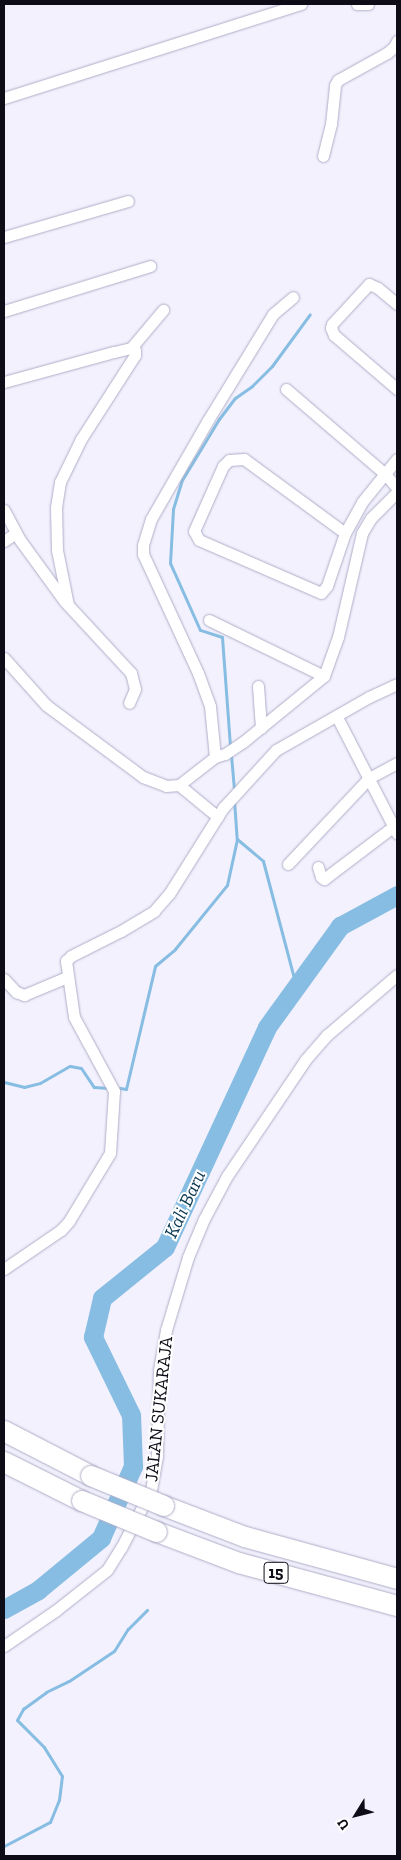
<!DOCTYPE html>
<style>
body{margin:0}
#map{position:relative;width:401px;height:1860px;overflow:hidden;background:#f2f1fd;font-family:"Zilla Slab",serif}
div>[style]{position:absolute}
.stream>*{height:3px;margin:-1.5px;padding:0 1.5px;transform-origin:1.5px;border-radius:1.5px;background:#87bde2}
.river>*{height:19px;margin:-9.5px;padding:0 9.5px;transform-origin:9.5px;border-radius:9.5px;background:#87bde2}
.roads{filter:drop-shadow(0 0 1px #afadc8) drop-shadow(0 0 1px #afadc8)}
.street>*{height:11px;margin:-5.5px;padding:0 5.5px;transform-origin:5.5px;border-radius:5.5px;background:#fff}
.highway>*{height:20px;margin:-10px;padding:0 10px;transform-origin:10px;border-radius:10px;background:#fff}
.bridges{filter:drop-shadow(0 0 1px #afadc8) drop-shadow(0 0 1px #afadc8)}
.highway-bridge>*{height:20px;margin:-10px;padding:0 10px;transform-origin:10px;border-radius:10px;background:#fff}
span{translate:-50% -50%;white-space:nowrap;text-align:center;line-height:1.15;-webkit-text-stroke:4px #fff;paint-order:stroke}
.shield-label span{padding:1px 4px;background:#fff;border:1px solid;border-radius:4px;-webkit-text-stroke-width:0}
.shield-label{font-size:16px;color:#0e0d17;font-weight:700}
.street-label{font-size:18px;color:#0e0d17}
.water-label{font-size:19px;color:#0b3851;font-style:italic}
.frame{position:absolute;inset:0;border:5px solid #0e0d17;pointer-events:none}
.north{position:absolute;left:331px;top:1790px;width:50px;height:50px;-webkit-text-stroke:4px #fff;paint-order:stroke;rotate:234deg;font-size:14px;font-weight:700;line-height:20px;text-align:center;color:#0e0d17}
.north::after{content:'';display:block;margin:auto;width:18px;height:22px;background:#0e0d17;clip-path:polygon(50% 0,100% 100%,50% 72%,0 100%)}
</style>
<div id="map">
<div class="stream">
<div style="left:230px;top:746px;width:109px;rotate:-94.2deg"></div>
<div style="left:222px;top:637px;width:23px;rotate:-162deg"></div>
<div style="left:200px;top:630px;width:73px;rotate:-114.1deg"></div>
<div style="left:170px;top:563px;width:54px;rotate:-86.8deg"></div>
<div style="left:173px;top:509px;width:30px;rotate:-73deg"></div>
<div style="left:182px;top:480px;width:71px;rotate:-58.8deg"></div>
<div style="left:219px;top:419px;width:26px;rotate:-53deg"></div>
<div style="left:235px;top:398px;width:21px;rotate:-35deg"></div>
<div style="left:252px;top:386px;width:28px;rotate:-45deg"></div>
<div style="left:272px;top:366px;width:64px;rotate:-53.8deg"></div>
<div style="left:231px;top:755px;width:36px;rotate:85deg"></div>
<div style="left:234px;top:800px;width:39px;rotate:86deg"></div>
<div style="left:237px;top:839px;width:34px;rotate:40deg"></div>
<div style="left:263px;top:861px;width:129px;rotate:75.2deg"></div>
<div style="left:4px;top:1082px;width:21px;rotate:14deg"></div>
<div style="left:24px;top:1087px;width:16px;rotate:-14deg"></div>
<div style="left:40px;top:1083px;width:34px;rotate:-30deg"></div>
<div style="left:70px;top:1066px;width:11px;rotate:10deg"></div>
<div style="left:81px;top:1068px;width:23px;rotate:56deg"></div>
<div style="left:94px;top:1087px;width:15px;rotate:4deg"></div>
<div style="left:120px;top:1088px;width:6px;rotate:9deg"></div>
<div style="left:126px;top:1089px;width:126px;rotate:-76.7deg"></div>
<div style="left:155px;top:966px;width:26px;rotate:-40deg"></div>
<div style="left:175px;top:949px;width:82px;rotate:-50.9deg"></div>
<div style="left:227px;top:885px;width:47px;rotate:-77.7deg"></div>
<div style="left:4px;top:1846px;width:52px;rotate:-27.6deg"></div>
<div style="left:50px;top:1822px;width:24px;rotate:-68deg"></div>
<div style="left:59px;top:1800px;width:24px;rotate:-83deg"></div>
<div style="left:62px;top:1776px;width:34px;rotate:-122deg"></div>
<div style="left:44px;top:1747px;width:38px;rotate:-135deg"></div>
<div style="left:17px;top:1720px;width:13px;rotate:-61deg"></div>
<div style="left:23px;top:1709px;width:29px;rotate:-36deg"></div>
<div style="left:46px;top:1692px;width:25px;rotate:-26deg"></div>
<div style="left:69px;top:1681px;width:54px;rotate:-33.7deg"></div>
<div style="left:114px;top:1651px;width:26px;rotate:-58deg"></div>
<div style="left:128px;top:1629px;width:27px;rotate:-45deg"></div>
</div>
<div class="river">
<div style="left:4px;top:1609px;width:39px;rotate:-29deg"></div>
<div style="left:38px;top:1590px;width:82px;rotate:-39.5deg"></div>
<div style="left:101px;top:1538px;width:79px;rotate:-66deg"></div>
<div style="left:133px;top:1466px;width:51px;rotate:-92.2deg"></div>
<div style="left:131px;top:1415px;width:87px;rotate:-116deg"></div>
<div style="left:93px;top:1337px;width:40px;rotate:-77deg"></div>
<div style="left:102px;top:1298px;width:81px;rotate:-39deg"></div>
<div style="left:165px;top:1247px;width:242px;rotate:-65.1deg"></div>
<div style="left:267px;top:1027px;width:125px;rotate:-54.1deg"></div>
<div style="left:340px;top:926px;width:65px;rotate:-28.5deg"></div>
</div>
<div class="roads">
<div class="street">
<div style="left:357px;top:4px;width:11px"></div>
<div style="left:4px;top:98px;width:312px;rotate:-17.6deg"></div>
<div style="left:323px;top:156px;width:33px;rotate:-76deg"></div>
<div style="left:331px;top:124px;width:39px;rotate:-84deg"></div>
<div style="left:335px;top:85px;width:6px;rotate:-59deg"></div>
<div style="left:338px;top:80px;width:56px;rotate:-28.9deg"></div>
<div style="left:387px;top:53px;width:9px;rotate:-41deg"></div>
<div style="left:394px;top:47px;width:7px;rotate:-63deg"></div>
<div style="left:4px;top:237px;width:129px;rotate:-16.2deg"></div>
<div style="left:397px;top:304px;width:25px;rotate:-140deg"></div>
<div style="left:378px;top:288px;width:10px;rotate:-156deg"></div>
<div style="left:369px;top:284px;width:54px;rotate:132.8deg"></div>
<div style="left:332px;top:324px;width:4px;rotate:104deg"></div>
<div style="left:331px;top:328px;width:8px;rotate:67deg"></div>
<div style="left:334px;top:335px;width:83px;rotate:40.6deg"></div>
<div style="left:4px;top:311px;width:153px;rotate:-17.1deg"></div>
<div style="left:131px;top:348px;width:50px;rotate:-49.9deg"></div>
<div style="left:4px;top:382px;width:114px;rotate:-15.3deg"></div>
<div style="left:114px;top:352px;width:17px;rotate:-13deg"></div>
<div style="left:131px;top:348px;width:4px;rotate:27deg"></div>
<div style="left:135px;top:350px;width:5px;rotate:90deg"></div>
<div style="left:135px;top:355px;width:100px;rotate:122.7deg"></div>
<div style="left:81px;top:439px;width:48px;rotate:116deg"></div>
<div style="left:60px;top:482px;width:26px;rotate:99deg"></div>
<div style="left:56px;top:508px;width:42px;rotate:88.6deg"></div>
<div style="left:57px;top:550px;width:56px;rotate:78.7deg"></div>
<div style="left:68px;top:605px;width:93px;rotate:47.2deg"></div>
<div style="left:131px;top:673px;width:16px;rotate:76deg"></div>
<div style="left:135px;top:689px;width:15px;rotate:113deg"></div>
<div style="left:286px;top:389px;width:130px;rotate:40.6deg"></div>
<div style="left:385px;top:474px;width:18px;rotate:49deg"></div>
<div style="left:4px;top:510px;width:34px;rotate:62deg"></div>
<div style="left:20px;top:540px;width:77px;rotate:54deg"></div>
<div style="left:345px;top:533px;width:56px;rotate:108.8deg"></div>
<div style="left:327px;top:586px;width:9px;rotate:131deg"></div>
<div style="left:321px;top:593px;width:133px;rotate:-156.5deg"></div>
<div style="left:199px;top:540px;width:10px;rotate:-119deg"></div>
<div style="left:194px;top:531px;width:71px;rotate:-66deg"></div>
<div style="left:223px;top:466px;width:8px;rotate:-45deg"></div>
<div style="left:229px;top:460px;width:15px;rotate:-4deg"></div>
<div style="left:244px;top:459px;width:125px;rotate:36.2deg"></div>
<div style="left:345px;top:533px;width:35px;rotate:-61deg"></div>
<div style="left:362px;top:502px;width:55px;rotate:-50.9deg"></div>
<div style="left:4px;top:541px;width:14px;rotate:-34deg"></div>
<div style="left:209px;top:620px;width:128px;rotate:26deg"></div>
<div style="left:4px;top:658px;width:63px;rotate:48.2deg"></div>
<div style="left:46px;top:705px;width:121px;rotate:36.6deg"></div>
<div style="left:143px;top:777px;width:25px;rotate:21deg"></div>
<div style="left:166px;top:786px;width:13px;rotate:-4deg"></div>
<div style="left:179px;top:785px;width:46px;rotate:-37.9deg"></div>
<div style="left:215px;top:757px;width:10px;rotate:-17deg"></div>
<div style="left:225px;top:754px;width:22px;rotate:-34deg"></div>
<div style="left:243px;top:742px;width:104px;rotate:-39.2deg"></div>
<div style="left:324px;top:676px;width:41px;rotate:-70.3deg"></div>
<div style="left:338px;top:637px;width:107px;rotate:-77deg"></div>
<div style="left:362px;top:533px;width:17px;rotate:-59deg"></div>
<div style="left:371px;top:518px;width:37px;rotate:-45deg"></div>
<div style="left:258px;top:686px;width:42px;rotate:85.9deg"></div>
<div style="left:337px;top:717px;width:131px;rotate:62.7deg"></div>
<div style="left:215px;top:757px;width:51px;rotate:-95.6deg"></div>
<div style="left:210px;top:706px;width:35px;rotate:-110deg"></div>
<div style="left:198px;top:673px;width:131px;rotate:-114.8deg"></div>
<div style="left:143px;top:554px;width:9px;rotate:-90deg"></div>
<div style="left:143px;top:545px;width:27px;rotate:-73deg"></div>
<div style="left:151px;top:519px;width:114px;rotate:-60.1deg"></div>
<div style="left:208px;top:420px;width:124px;rotate:-58.5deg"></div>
<div style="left:273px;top:314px;width:26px;rotate:-40deg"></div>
<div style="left:179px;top:785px;width:50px;rotate:39.4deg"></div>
<div style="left:288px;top:864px;width:118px;rotate:-46.7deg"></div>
<div style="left:369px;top:778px;width:32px;rotate:-28deg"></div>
<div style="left:318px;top:867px;width:10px;rotate:73deg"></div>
<div style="left:321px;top:877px;width:4px;rotate:34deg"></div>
<div style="left:324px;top:879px;width:88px;rotate:-37.1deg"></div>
<div style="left:4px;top:979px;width:18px;rotate:47deg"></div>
<div style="left:16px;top:992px;width:9px;rotate:21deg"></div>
<div style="left:24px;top:995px;width:47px;rotate:-22.7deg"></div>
<div style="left:4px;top:1269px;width:69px;rotate:-34.4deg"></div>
<div style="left:61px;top:1230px;width:12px;rotate:-48deg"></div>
<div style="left:69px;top:1221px;width:79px;rotate:-58.9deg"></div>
<div style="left:110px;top:1153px;width:62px;rotate:-86.3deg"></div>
<div style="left:114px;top:1091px;width:84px;rotate:-118.4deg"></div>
<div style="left:74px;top:1017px;width:57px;rotate:-98.1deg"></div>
<div style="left:66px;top:961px;width:7px;rotate:-45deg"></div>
<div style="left:71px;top:956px;width:56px;rotate:-26.6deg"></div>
<div style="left:121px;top:931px;width:39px;rotate:-31deg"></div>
<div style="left:154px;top:911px;width:23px;rotate:-49deg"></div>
<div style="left:169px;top:894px;width:102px;rotate:-57.9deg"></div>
<div style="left:223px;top:808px;width:79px;rotate:-47.6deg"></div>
<div style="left:276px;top:750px;width:107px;rotate:-29.7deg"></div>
<div style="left:369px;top:697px;width:31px;rotate:-25deg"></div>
<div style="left:4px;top:1646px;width:62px;rotate:-34.5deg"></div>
<div style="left:55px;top:1611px;width:66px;rotate:-38.3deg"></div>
<div style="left:107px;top:1570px;width:26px;rotate:-58deg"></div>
<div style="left:121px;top:1548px;width:65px;rotate:-62.7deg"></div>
<div style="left:151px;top:1490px;width:35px;rotate:-80deg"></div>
<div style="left:157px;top:1456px;width:86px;rotate:-88.7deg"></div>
<div style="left:159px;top:1370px;width:41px;rotate:-80.1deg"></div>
<div style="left:166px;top:1330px;width:76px;rotate:-73.2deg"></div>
<div style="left:188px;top:1257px;width:41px;rotate:-67.2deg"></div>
<div style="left:204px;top:1219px;width:49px;rotate:-61.9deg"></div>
<div style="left:227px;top:1176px;width:141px;rotate:-56deg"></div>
<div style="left:306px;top:1059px;width:32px;rotate:-49deg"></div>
<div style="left:327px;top:1035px;width:92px;rotate:-40.6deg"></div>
</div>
<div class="highway">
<div style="left:4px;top:1431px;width:98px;rotate:27.3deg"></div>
<div style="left:4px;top:1462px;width:87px;rotate:26.6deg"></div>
<div style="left:164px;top:1506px;width:87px;rotate:20.9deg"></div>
<div style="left:245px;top:1537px;width:158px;rotate:15.4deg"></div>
<div style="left:157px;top:1532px;width:88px;rotate:20.7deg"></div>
<div style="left:239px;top:1563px;width:164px;rotate:15.2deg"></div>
</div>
</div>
<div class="bridges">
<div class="highway-bridge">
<div style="left:91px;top:1476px;width:79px;rotate:22.3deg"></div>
<div style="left:82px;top:1501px;width:81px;rotate:22.5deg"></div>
</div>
</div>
<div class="shield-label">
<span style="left:276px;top:1573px">15</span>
</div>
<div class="street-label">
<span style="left:159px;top:1409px;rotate:-84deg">JALAN SUKARAJA</span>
</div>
<div class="water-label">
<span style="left:185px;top:1204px;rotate:-65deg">Kali Baru</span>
</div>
<div class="frame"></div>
<div class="north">U</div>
</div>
